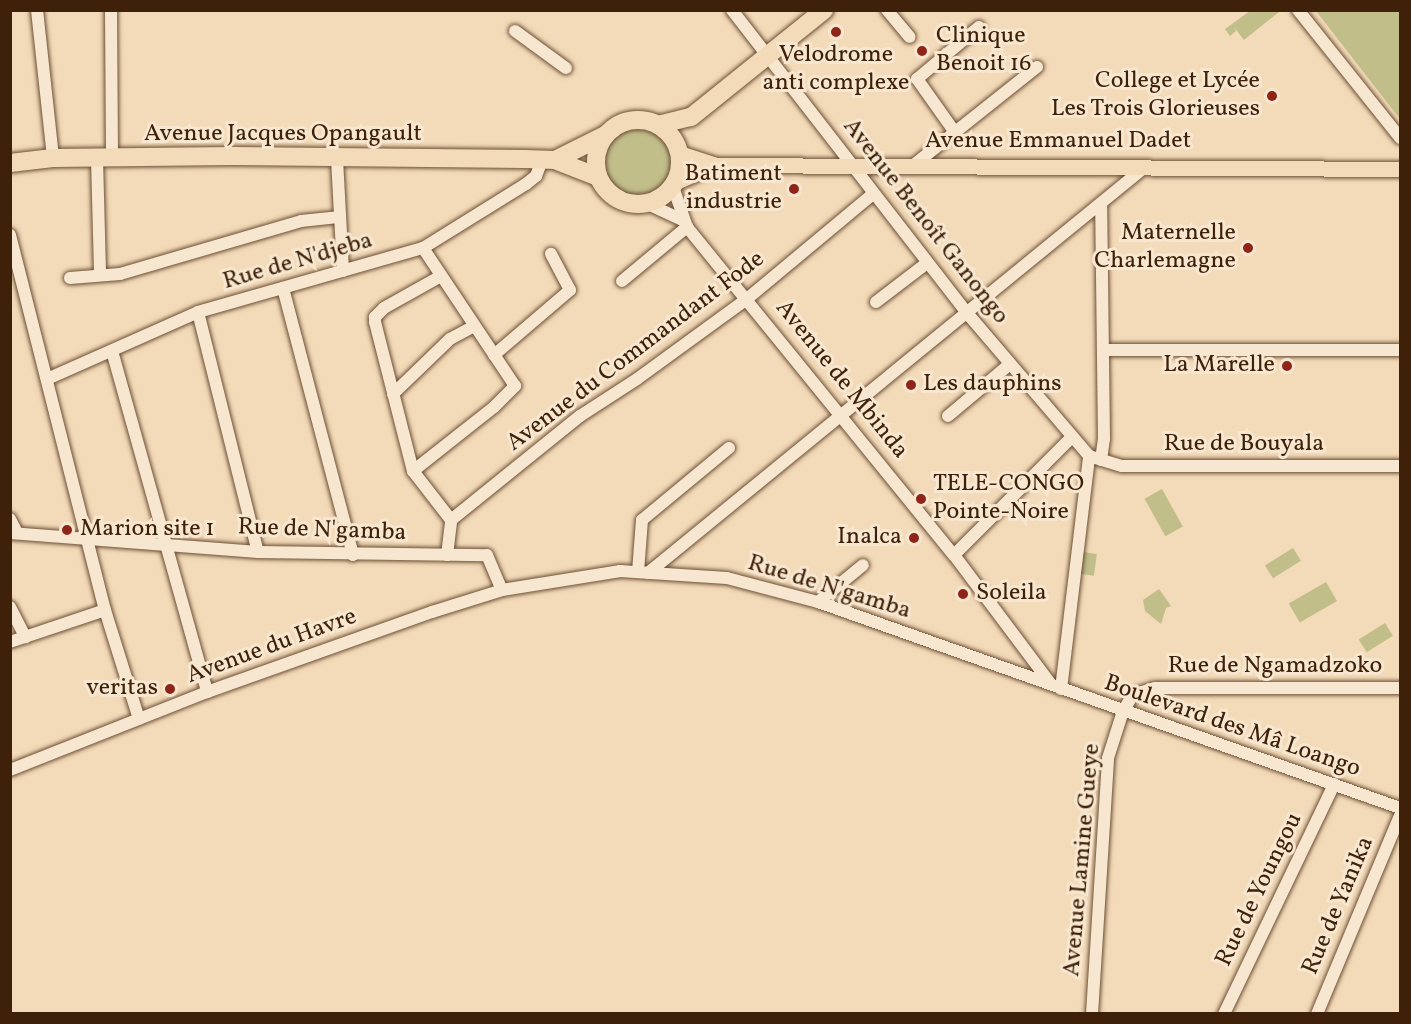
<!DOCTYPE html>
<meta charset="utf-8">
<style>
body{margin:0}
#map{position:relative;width:1411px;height:1024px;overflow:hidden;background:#f3dab8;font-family:Vollkorn,serif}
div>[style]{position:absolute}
.green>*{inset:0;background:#c1be8a;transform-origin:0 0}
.round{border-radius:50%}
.roads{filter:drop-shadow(0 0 2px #6c4f35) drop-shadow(0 0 2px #6c4f35)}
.minor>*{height:12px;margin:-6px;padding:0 6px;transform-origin:6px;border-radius:6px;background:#f7e7d1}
.major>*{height:15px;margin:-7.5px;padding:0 7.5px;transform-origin:7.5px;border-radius:7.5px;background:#f3dab8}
.highway>*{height:18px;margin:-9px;padding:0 9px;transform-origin:9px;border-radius:9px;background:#f3dab8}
.highway>.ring{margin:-9px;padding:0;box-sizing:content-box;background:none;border:18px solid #f3dab8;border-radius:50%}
.dots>*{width:16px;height:16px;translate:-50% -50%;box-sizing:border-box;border:3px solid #f7e7d1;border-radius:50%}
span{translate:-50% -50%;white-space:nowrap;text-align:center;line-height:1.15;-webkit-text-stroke:6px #f7e7d1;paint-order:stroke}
.poi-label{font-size:24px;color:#3f2109}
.left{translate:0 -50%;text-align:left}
.right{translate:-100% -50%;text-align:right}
.street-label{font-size:24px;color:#3f2109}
.frame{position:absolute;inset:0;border:12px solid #3f2109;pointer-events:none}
</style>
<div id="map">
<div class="green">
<div style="clip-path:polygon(1250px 11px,1279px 12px,1244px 40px,1234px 27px,1236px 31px,1230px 36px,1225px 29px)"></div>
<div style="clip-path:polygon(1316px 11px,1400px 11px,1400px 119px)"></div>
<div class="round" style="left:599px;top:125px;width:76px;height:76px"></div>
<div style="left:1162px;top:489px;width:43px;height:20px;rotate:61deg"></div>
<div style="left:1293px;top:548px;width:15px;height:33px;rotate:58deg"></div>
<div style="left:1083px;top:552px;width:14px;height:22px;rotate:8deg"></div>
<div style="left:1326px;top:582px;width:22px;height:43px;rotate:60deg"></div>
<div style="clip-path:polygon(1159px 589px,1171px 606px,1166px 608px,1161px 624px,1145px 611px,1143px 600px)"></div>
<div style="left:1385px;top:623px;width:15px;height:31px;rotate:58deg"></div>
</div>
<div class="roads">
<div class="minor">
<div style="left:37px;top:10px;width:149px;rotate:83.8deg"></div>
<div style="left:111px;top:10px;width:149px;rotate:89.6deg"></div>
<div style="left:732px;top:10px;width:383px;rotate:52.2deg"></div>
<div style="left:967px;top:313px;width:188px;rotate:49.5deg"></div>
<div style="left:1089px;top:456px;width:34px;rotate:17deg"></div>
<div style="left:1122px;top:466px;width:278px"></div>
<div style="left:887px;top:10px;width:35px;rotate:50deg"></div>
<div style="left:1298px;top:10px;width:164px;rotate:51.4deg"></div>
<div style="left:515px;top:31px;width:63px;rotate:36deg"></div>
<div style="left:954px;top:131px;width:64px;rotate:-125.4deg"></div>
<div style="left:917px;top:79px;width:81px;rotate:-40deg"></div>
<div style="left:97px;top:158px;width:117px;rotate:88.5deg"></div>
<div style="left:337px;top:159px;width:112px;rotate:86.9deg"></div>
<div style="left:915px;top:164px;width:156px;rotate:-38.5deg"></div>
<div style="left:673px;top:187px;width:42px;rotate:70.7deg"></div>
<div style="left:687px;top:227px;width:423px;rotate:50.9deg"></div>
<div style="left:954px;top:555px;width:160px;rotate:53.1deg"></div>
<div style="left:648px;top:204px;width:38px;rotate:25deg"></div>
<div style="left:10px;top:235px;width:387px;rotate:75.8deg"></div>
<div style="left:105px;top:610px;width:114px;rotate:72.7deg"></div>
<div style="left:441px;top:276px;width:65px;rotate:150.7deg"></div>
<div style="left:384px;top:308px;width:13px;rotate:135deg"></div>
<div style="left:375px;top:317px;width:5px;rotate:90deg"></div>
<div style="left:375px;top:322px;width:154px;rotate:75.7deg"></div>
<div style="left:413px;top:471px;width:62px;rotate:52.2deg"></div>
<div style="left:70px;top:278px;width:50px;rotate:-4.6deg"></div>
<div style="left:120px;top:274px;width:189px;rotate:-16.3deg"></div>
<div style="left:301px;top:221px;width:37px;rotate:-6deg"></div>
<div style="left:622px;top:281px;width:85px;rotate:-39.7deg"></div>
<div style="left:283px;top:288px;width:276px;rotate:75.3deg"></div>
<div style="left:876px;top:302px;width:64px;rotate:-37.4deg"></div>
<div style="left:198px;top:312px;width:247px;rotate:76deg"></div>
<div style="left:1103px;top:350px;width:297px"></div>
<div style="left:112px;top:351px;width:354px;rotate:74.4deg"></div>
<div style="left:494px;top:355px;width:100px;rotate:-40.5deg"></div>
<div style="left:570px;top:290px;width:41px;rotate:-117.8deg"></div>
<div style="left:47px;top:379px;width:165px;rotate:-23.9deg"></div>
<div style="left:198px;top:312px;width:234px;rotate:-15.9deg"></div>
<div style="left:423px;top:248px;width:121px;rotate:-31.9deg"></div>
<div style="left:526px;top:184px;width:13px;rotate:-39deg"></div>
<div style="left:536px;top:176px;width:17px;rotate:-69deg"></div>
<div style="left:393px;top:394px;width:79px;rotate:-44deg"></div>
<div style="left:450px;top:339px;width:27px;rotate:-28deg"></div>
<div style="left:948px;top:416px;width:81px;rotate:-40deg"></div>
<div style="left:1101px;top:460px;width:21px;rotate:-82deg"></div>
<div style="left:1104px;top:439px;width:234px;rotate:-90.7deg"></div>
<div style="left:413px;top:471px;width:103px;rotate:-38.3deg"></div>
<div style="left:494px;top:407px;width:30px;rotate:-45deg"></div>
<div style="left:515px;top:386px;width:166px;rotate:-123.7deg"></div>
<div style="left:10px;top:519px;width:16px;rotate:63deg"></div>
<div style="left:10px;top:533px;width:249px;rotate:4.4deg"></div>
<div style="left:258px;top:552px;width:229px;rotate:0.8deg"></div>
<div style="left:487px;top:555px;width:38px;rotate:67deg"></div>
<div style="left:447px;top:555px;width:35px;rotate:-83deg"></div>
<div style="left:451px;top:520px;width:166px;rotate:-38.9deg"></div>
<div style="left:580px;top:416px;width:68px;rotate:-33deg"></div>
<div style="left:637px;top:379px;width:137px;rotate:-36.1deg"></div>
<div style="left:748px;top:298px;width:163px;rotate:-39.8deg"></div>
<div style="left:954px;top:555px;width:165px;rotate:-45deg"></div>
<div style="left:638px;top:572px;width:52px;rotate:-85.6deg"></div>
<div style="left:642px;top:520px;width:113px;rotate:-39.6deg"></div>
<div style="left:648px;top:573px;width:642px;rotate:-39.25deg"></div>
<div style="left:818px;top:602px;width:58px;rotate:-39.4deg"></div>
<div style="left:10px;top:607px;width:34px;rotate:63deg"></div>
<div style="left:10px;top:642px;width:100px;rotate:-18.6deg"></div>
<div style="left:1061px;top:689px;width:235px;rotate:-83.1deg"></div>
<div style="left:10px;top:770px;width:212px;rotate:-21.6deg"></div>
<div style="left:207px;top:692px;width:239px;rotate:-19.6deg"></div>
<div style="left:432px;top:612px;width:73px;rotate:-17.4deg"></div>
<div style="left:502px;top:590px;width:120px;rotate:-9.1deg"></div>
<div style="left:620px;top:571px;width:107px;rotate:3.7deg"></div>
<div style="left:727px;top:578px;width:94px;rotate:14.8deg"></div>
<div style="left:818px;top:602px;width:617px;rotate:19.49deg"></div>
<div style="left:1092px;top:1014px;width:256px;rotate:-86.4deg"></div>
<div style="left:1108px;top:758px;width:49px;rotate:-72.3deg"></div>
<div style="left:1123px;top:711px;width:19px;rotate:-58deg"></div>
<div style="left:1133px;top:695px;width:23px;rotate:-18deg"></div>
<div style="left:1155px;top:688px;width:245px"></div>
<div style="left:1224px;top:1014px;width:255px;rotate:-64.4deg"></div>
<div style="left:1317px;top:1014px;width:215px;rotate:-67.3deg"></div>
</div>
<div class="major">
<div style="left:679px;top:153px;width:38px;rotate:18deg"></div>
<div style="left:676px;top:182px;width:43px;rotate:-23.6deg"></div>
<div style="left:715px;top:165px;width:685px;rotate:0.33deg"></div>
</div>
<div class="highway">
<div class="ring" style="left:596px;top:120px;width:66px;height:66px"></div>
<div style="left:658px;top:125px;width:34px;rotate:-14deg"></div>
<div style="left:691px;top:117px;width:171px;rotate:-38.8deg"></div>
<div style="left:555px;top:160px;width:56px;rotate:-26.6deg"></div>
<div style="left:10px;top:163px;width:43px;rotate:-6.6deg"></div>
<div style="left:53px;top:158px;width:180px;rotate:-0.6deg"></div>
<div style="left:233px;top:156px;width:292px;rotate:0.6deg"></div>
<div style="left:525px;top:159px;width:30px;rotate:2deg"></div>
<div style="left:555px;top:160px;width:46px;rotate:21.6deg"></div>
</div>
</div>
<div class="dots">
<div style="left:836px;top:32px;background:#8f2418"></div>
<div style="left:922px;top:51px;background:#8f2418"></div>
<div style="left:1272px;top:96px;background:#8f2418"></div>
<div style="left:794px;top:189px;background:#8f2418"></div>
<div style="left:1248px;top:248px;background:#8f2418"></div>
<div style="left:1287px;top:366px;background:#8f2418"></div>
<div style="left:911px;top:385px;background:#8f2418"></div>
<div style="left:921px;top:499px;background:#8f2418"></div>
<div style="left:67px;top:530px;background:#8f2418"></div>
<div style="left:914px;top:538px;background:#8f2418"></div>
<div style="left:963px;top:594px;background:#8f2418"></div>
<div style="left:170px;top:689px;background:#8f2418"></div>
</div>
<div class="poi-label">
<span class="left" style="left:936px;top:51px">Clinique<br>Benoit 16</span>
<span style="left:836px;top:70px">Velodrome<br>anti complexe</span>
<span class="right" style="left:1260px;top:96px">College et Lycée<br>Les Trois Glorieuses</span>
<span class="right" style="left:782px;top:189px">Batiment<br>industrie</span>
<span class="right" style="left:1236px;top:248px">Maternelle<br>Charlemagne</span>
<span class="right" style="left:1275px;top:366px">La Marelle</span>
<span class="left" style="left:923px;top:385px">Les dauphins</span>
<span class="left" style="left:933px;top:499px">TELE-CONGO<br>Pointe-Noire</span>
<span class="left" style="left:80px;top:530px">Marion site 1</span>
<span class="right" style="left:902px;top:538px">Inalca</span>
<span class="left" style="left:976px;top:594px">Soleila</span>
<span class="right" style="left:158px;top:689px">veritas</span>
</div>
<div class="street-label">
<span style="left:283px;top:135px">Avenue Jacques Opangault</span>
<span style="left:1058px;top:142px">Avenue Emmanuel Dadet</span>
<span style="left:925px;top:222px;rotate:52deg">Avenue Benoît Ganongo</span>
<span style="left:298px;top:262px;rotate:-16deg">Rue de N'djeba</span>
<span style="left:636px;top:352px;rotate:-37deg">Avenue du Commandant Fode</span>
<span style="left:841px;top:380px;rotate:51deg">Avenue de Mbinda</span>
<span style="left:1244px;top:445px">Rue de Bouyala</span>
<span style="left:322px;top:531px;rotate:2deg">Rue de N'gamba</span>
<span style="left:829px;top:588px;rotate:17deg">Rue de N'gamba</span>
<span style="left:272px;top:647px;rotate:-20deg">Avenue du Havre</span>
<span style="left:1275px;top:667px">Rue de Ngamadzoko</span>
<span style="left:1232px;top:727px;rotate:19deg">Boulevard des Mâ Loango</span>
<span style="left:1083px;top:860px;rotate:-85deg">Avenue Lamine Gueye</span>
<span style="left:1260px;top:890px;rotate:-64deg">Rue de Youngou</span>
<span style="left:1339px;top:906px;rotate:-67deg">Rue de Yanika</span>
</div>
<div class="frame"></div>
</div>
